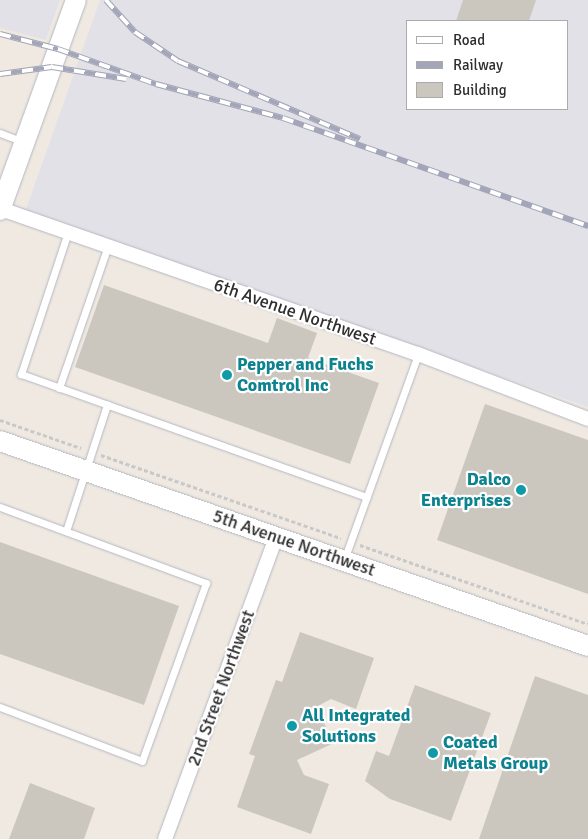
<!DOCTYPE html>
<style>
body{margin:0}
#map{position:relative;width:588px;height:839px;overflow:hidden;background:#efe9e1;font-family:Signika,sans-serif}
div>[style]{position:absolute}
.industrial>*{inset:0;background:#e3e1e8}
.building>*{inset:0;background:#cbc7bf}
.path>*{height:2.5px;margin-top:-1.25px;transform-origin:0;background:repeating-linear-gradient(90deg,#c9c9c9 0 4px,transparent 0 6.5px)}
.roads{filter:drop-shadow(0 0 1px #b4b7c1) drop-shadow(0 0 1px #b4b7c1)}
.lane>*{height:7px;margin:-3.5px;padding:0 3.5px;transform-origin:3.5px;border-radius:3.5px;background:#fff}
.street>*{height:14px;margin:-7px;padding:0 7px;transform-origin:7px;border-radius:7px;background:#fff}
.secondary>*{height:20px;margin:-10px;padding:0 10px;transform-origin:10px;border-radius:10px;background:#fff}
.rail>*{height:5.5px;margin-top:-2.75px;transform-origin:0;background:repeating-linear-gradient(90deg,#fff 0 11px,#a3a6b8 0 22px);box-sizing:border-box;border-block:1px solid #a3a6b8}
.dots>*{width:14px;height:14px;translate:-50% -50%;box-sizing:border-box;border:2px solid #fff;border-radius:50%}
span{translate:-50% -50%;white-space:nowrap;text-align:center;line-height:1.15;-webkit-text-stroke:4.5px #fff;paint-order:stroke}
.street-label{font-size:18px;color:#2e2e2e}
.culture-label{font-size:18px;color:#0d838f;font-weight:700}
.left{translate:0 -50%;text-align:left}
.right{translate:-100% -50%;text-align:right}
.legend{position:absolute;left:406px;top:20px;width:162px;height:90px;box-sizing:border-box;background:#fff;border:1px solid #ababab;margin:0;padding:6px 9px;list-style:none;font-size:15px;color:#2e2e2e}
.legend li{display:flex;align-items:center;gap:10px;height:25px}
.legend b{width:25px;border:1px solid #ababab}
</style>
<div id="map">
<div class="industrial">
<div style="clip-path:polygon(0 0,60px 0,46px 40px,0 28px)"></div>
<div style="clip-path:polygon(evenodd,100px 0,588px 0,588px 407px,25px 212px,100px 0,407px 21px,567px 21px,567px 109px,407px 109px,407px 21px)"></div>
</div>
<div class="building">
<div style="clip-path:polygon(463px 0,536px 0,529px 21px,456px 21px)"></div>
<div style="clip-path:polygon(104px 285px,268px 343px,277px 318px,317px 333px,308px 358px,379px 383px,350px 464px,75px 367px)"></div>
<div style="clip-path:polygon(485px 404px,588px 440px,588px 594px,437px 540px)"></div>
<div style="clip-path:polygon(0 542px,179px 606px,144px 705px,0 654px)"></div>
<div style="clip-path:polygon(300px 632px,374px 658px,356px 709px,331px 699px,316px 707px,334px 743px,297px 760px,304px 775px,329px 784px,311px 834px,237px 807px,255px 756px,249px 754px,276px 680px,282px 682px)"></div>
<div style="clip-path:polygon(535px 676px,588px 695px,588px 839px,479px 839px)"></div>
<div style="clip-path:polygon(415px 685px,491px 713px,451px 821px,390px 799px,365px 781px,376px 751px,389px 756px)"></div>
<div style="clip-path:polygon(30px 783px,95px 808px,84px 839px,9px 839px)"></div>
</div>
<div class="path">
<div style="left:0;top:420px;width:86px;rotate:19.1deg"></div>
<div style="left:101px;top:455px;width:254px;rotate:19.1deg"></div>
<div style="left:360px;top:545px;width:241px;rotate:19.1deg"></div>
</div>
<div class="roads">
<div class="lane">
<div style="left:0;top:133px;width:26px;rotate:21deg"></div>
<div style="left:68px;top:232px;width:150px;rotate:108.3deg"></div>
<div style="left:21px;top:374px;width:367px;rotate:19.6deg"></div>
<div style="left:59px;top:388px;width:150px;rotate:-71deg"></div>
<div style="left:0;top:507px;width:220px;rotate:20.3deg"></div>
<div style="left:206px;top:583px;width:189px;rotate:109.8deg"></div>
<div style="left:142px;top:761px;width:152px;rotate:-159.2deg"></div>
<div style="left:66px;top:531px;width:133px;rotate:-72deg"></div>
<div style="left:344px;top:560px;width:219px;rotate:-70.2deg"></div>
</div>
<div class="street">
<div style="left:1px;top:209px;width:441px;rotate:19.2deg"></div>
<div style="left:418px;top:354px;width:182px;rotate:20.9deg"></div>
<div style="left:165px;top:839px;width:322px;rotate:-69.8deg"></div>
</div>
<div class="secondary">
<div style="left:0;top:210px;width:223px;rotate:-70.1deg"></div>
<div style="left:0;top:441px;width:623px;rotate:19.22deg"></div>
</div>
</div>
<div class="rail">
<div style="left:106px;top:0;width:43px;rotate:47.8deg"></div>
<div style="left:135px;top:32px;width:52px;rotate:34deg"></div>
<div style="left:178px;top:61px;width:198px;rotate:23.2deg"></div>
<div style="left:0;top:34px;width:60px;rotate:14.5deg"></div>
<div style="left:58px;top:49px;width:104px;rotate:19.7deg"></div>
<div style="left:156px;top:84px;width:131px;rotate:15deg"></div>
<div style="left:283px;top:118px;width:324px;rotate:19.5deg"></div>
<div style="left:0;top:74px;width:52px;rotate:-7.7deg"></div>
<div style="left:52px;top:67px;width:75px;rotate:9.2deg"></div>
</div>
<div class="dots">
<div style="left:227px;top:375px;background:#0f9aa8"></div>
<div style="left:521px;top:490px;background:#0f9aa8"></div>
<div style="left:292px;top:726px;background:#0f9aa8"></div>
<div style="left:433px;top:753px;background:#0f9aa8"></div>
</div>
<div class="street-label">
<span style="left:295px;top:312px;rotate:19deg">6th Avenue Northwest</span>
<span style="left:294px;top:543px;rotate:19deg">5th Avenue Northwest</span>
<span style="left:221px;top:688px;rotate:-70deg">2nd Street Northwest</span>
</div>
<div class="culture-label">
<span class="left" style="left:237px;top:375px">Pepper and Fuchs<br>Comtrol Inc</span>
<span class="right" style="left:511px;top:490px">Dalco<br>Enterprises</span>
<span class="left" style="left:302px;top:726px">All Integrated<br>Solutions</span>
<span class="left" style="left:443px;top:753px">Coated<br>Metals Group</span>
</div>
<ul class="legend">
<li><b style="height:6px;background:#fff"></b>Road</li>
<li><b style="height:6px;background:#a3a6b8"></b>Railway</li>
<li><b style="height:14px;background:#cbc7bf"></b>Building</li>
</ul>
</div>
